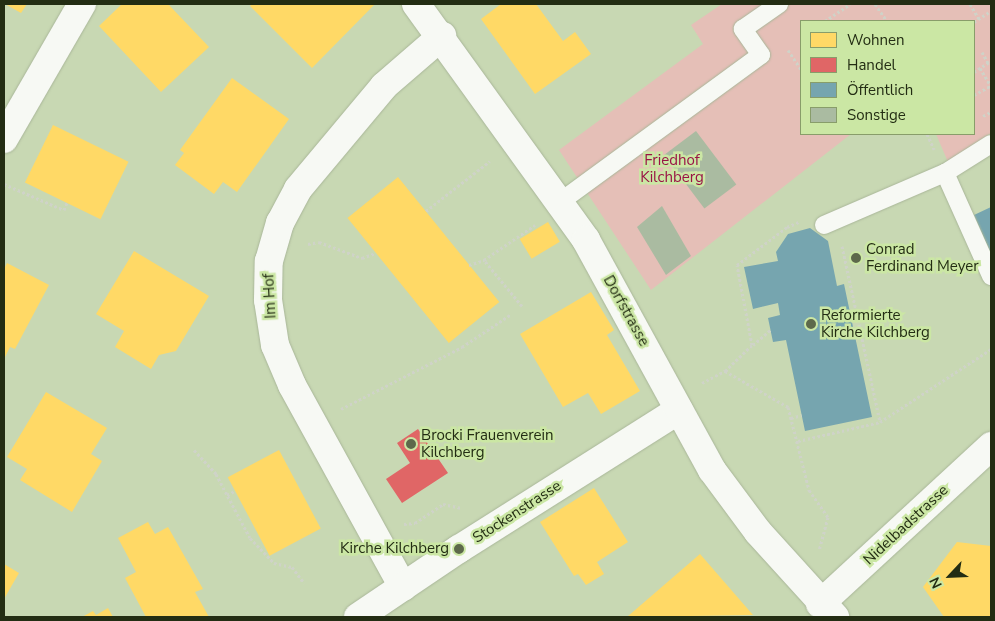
<!DOCTYPE html>
<meta charset="utf-8">
<style>
body{margin:0}
#map{position:relative;width:995px;height:621px;overflow:hidden;background:#c8d8b3;font-family:"Nunito Sans",sans-serif}
div>[style]{position:absolute}
.green>*{inset:0;background:#e5bfb7}
.homes>*{inset:0;background:#ffd966;transform-origin:0 0}
.shops>*{inset:0;background:#e06666}
.public>*{inset:0;background:#76a5af}
.building>*{inset:0;background:#aabba1;transform-origin:0 0}
.path>*{height:3px;margin-top:-1.5px;transform-origin:0;background:repeating-linear-gradient(90deg,#cfd3c8 0 2.5px,transparent 0 5px)}
.roads{filter:drop-shadow(0 0 1px #a9b699) drop-shadow(0 0 1px #a9b699)}
.service>*{height:18px;margin:-9px;padding:0 9px;transform-origin:9px;border-radius:9px;background:#f7f9f4}
.minor>*{height:28px;margin:-14px;padding:0 14px;transform-origin:14px;border-radius:14px;background:#f7f9f4}
.tertiary>*{height:28px;margin:-14px;padding:0 14px;transform-origin:14px;border-radius:14px;background:#f7f9f4}
.dots>*{width:14px;height:14px;translate:-50% -50%;box-sizing:border-box;border:2px solid #cbe7a4;border-radius:50%}
span{translate:-50% -50%;white-space:nowrap;text-align:center;line-height:1.15;-webkit-text-stroke:5px #cbe7a4;paint-order:stroke}
.park-label{font-size:15px;color:#991345}
.poi-label{font-size:15px;color:#232d13}
.left{translate:0 -50%;text-align:left}
.right{translate:-100% -50%;text-align:right}
.street-label{font-size:15px;color:#232d13}
.frame{position:absolute;inset:0;border:5px solid #232d13;pointer-events:none}
.legend{position:absolute;left:800px;top:20px;width:175px;height:115px;box-sizing:border-box;background:#cbe7a4;border:1px solid #889d6a;margin:0;padding:6px 9px;list-style:none;font-size:15px;color:#232d13}
.legend li{display:flex;align-items:center;gap:10px;height:25px}
.legend b{width:25px;border:1px solid #889d6a}
.north{position:absolute;left:925px;top:551px;width:50px;height:50px;-webkit-text-stroke:4px #cbe7a4;paint-order:stroke;rotate:245deg;font-size:14px;font-weight:700;line-height:20px;text-align:center;color:#232d13}
.north::after{content:'';display:block;margin:auto;width:18px;height:22px;background:#232d13;clip-path:polygon(50% 0,100% 100%,50% 72%,0 100%)}
</style>
<div id="map">
<div class="green">
<div style="clip-path:polygon(722px 4px,991px 4px,991px 133px,948px 162px,936px 134px,974px 134px,974px 21px,801px 21px,801px 134px,851px 134px,651px 290px,559px 150px,703px 44px,691px 25px)"></div>
</div>
<div class="homes">
<div style="clip-path:polygon(5px 4px,27px 4px,21px 13px)"></div>
<div style="clip-path:polygon(122px 4px,168px 4px,209px 47px,161px 92px,99px 26px)"></div>
<div style="clip-path:polygon(252px 4px,375px 4px,312px 68px,250px 6px)"></div>
<div style="clip-path:polygon(501px 4px,536px 4px,563px 41px,575px 32px,591px 54px,535px 94px,481px 19px)"></div>
<div style="clip-path:polygon(232px 78px,289px 119px,237px 192px,223px 182px,214px 194px,175px 165px,184px 153px,180px 150px)"></div>
<div style="left:53px;top:125px;width:84px;height:64px;rotate:26deg"></div>
<div style="left:398px;top:177px;width:161px;height:65px;rotate:51deg"></div>
<div style="left:548px;top:222px;width:23px;height:33px;rotate:59deg"></div>
<div style="clip-path:polygon(134px 251px,209px 296px,176px 351px,159px 355px,151px 369px,115px 347px,124px 331px,96px 314px)"></div>
<div style="clip-path:polygon(7px 263px,49px 285px,15px 349px,10px 347px,4px 359px,4px 269px)"></div>
<div style="clip-path:polygon(591px 292px,614px 330px,607px 335px,640px 391px,601px 414px,588px 393px,563px 407px,520px 334px)"></div>
<div style="clip-path:polygon(46px 392px,107px 428px,91px 454px,102px 461px,72px 512px,20px 480px,27px 469px,7px 457px)"></div>
<div style="left:279px;top:450px;width:89px;height:58px;rotate:62deg"></div>
<div style="clip-path:polygon(594px 488px,628px 542px,597px 562px,604px 574px,586px 585px,578px 574px,574px 576px,540px 522px)"></div>
<div style="clip-path:polygon(148px 522px,155px 534px,168px 527px,203px 589px,195px 592px,209px 617px,146px 617px,125px 578px,136px 572px,118px 538px)"></div>
<div style="clip-path:polygon(957px 542px,991px 546px,991px 617px,944px 617px,923px 587px)"></div>
<div style="clip-path:polygon(700px 554px,753px 615px,627px 617px)"></div>
<div style="clip-path:polygon(4px 564px,19px 573px,4px 599px)"></div>
<div style="clip-path:polygon(108px 608px,113px 617px,82px 617px,93px 611px,96px 615px)"></div>
</div>
<div class="shops">
<div style="clip-path:polygon(418px 429px,448px 473px,402px 503px,386px 479px,410px 463px,397px 443px)"></div>
</div>
<div class="public">
<div style="clip-path:polygon(991px 207px,991px 254px,974px 215px)"></div>
<div style="clip-path:polygon(810px 228px,828px 241px,837px 286px,844px 284px,872px 417px,805px 431px,786px 340px,773px 342px,768px 318px,780px 315px,778px 303px,753px 309px,744px 267px,778px 261px,776px 252px,788px 234px)"></div>
</div>
<div class="building">
<div style="left:696px;top:131px;width:67px;height:40px;rotate:53deg"></div>
<div style="clip-path:polygon(662px 206px,691px 256px,666px 275px,637px 227px)"></div>
</div>
<div class="path">
<div style="left:875px;top:4px;width:21px;rotate:55deg"></div>
<div style="left:970px;top:4px;width:17px;rotate:59deg"></div>
<div style="left:825px;top:21px;width:30px;rotate:-34deg"></div>
<div style="left:974px;top:22px;width:20px;rotate:-33deg"></div>
<div style="left:788px;top:50px;width:23px;rotate:56deg"></div>
<div style="left:982px;top:52px;width:13px;rotate:61deg"></div>
<div style="left:980px;top:68px;width:21px;rotate:59deg"></div>
<div style="left:974px;top:72px;width:20px;rotate:-33deg"></div>
<div style="left:974px;top:95px;width:18px;rotate:-29deg"></div>
<div style="left:983px;top:116px;width:9px;rotate:-27deg"></div>
<div style="left:927px;top:134px;width:17px;rotate:65deg"></div>
<div style="left:4px;top:184px;width:65px;rotate:23.4deg"></div>
<div style="left:64px;top:210px;width:9px;rotate:-69deg"></div>
<div style="left:426px;top:211px;width:81px;rotate:-38deg"></div>
<div style="left:308px;top:244px;width:11px;rotate:-10deg"></div>
<div style="left:319px;top:242px;width:46px;rotate:20.4deg"></div>
<div style="left:362px;top:258px;width:15px;rotate:-20deg"></div>
<div style="left:842px;top:246px;width:180px;rotate:77.8deg"></div>
<div style="left:469px;top:265px;width:16px;rotate:-18deg"></div>
<div style="left:522px;top:306px;width:60px;rotate:-129.6deg"></div>
<div style="left:484px;top:260px;width:62px;rotate:-34.5deg"></div>
<div style="left:753px;top:345px;width:23px;rotate:-41deg"></div>
<div style="left:725px;top:371px;width:73px;rotate:29.7deg"></div>
<div style="left:788px;top:407px;width:86px;rotate:75.8deg"></div>
<div style="left:809px;top:490px;width:33px;rotate:55deg"></div>
<div style="left:828px;top:517px;width:34px;rotate:105deg"></div>
<div style="left:702px;top:383px;width:26px;rotate:-28deg"></div>
<div style="left:725px;top:371px;width:37px;rotate:-44deg"></div>
<div style="left:752px;top:345px;width:81px;rotate:-100.6deg"></div>
<div style="left:737px;top:265px;width:63px;rotate:-37.2deg"></div>
<div style="left:787px;top:227px;width:13px;rotate:-23deg"></div>
<div style="left:341px;top:409px;width:136px;rotate:-27.1deg"></div>
<div style="left:462px;top:347px;width:58px;rotate:-33.7deg"></div>
<div style="left:791px;top:418px;width:11px;rotate:-15deg"></div>
<div style="left:798px;top:441px;width:84px;rotate:-13deg"></div>
<div style="left:880px;top:422px;width:133px;rotate:-33.3deg"></div>
<div style="left:194px;top:450px;width:33px;rotate:47deg"></div>
<div style="left:216px;top:474px;width:72px;rotate:62deg"></div>
<div style="left:250px;top:538px;width:35px;rotate:46deg"></div>
<div style="left:274px;top:563px;width:18px;rotate:13deg"></div>
<div style="left:292px;top:567px;width:20px;rotate:53deg"></div>
<div style="left:227px;top:495px;width:9px;rotate:-27deg"></div>
<div style="left:404px;top:524px;width:11px;rotate:-5deg"></div>
<div style="left:415px;top:523px;width:34px;rotate:-34deg"></div>
<div style="left:443px;top:504px;width:19px;rotate:12deg"></div>
</div>
<div class="roads">
<div class="service">
<div style="left:945px;top:173px;width:113px;rotate:65.9deg"></div>
<div style="left:560px;top:202px;width:249px;rotate:-36.2deg"></div>
<div style="left:761px;top:55px;width:32px;rotate:-125deg"></div>
<div style="left:743px;top:29px;width:44px;rotate:-34.8deg"></div>
<div style="left:824px;top:225px;width:132px;rotate:-23.3deg"></div>
<div style="left:945px;top:173px;width:54px;rotate:-32.2deg"></div>
</div>
<div class="minor">
<div style="left:4px;top:139px;width:156px;rotate:-60deg"></div>
<div style="left:403px;top:587px;width:230px;rotate:-118.8deg"></div>
<div style="left:292px;top:385px;width:43px;rotate:-113deg"></div>
<div style="left:275px;top:345px;width:46px;rotate:-98.8deg"></div>
<div style="left:268px;top:300px;width:39px;rotate:-89deg"></div>
<div style="left:269px;top:261px;width:40px;rotate:-74deg"></div>
<div style="left:280px;top:223px;width:38px;rotate:-62deg"></div>
<div style="left:298px;top:189px;width:134px;rotate:-50.1deg"></div>
<div style="left:384px;top:86px;width:77px;rotate:-40.8deg"></div>
<div style="left:820px;top:604px;width:233px;rotate:-42.7deg"></div>
<div style="left:358px;top:617px;width:122px;rotate:-34deg"></div>
<div style="left:459px;top:549px;width:260px;rotate:-32.3deg"></div>
</div>
<div class="tertiary">
<div style="left:416px;top:4px;width:291px;rotate:54.2deg"></div>
<div style="left:586px;top:240px;width:262px;rotate:61.3deg"></div>
<div style="left:712px;top:470px;width:77px;rotate:53.4deg"></div>
<div style="left:758px;top:532px;width:115px;rotate:47.8deg"></div>
</div>
</div>
<div class="dots">
<div style="left:856px;top:258px;background:#5d694b"></div>
<div style="left:811px;top:324px;background:#5d694b"></div>
<div style="left:411px;top:444px;background:#5d694b"></div>
<div style="left:459px;top:549px;background:#5d694b"></div>
</div>
<div class="park-label">
<span style="left:672px;top:169px">Friedhof<br>Kilchberg</span>
</div>
<div class="poi-label">
<span class="left" style="left:866px;top:258px">Conrad<br>Ferdinand Meyer</span>
<span class="left" style="left:821px;top:324px">Reformierte<br>Kirche Kilchberg</span>
<span class="left" style="left:421px;top:444px">Brocki Frauenverein<br>Kilchberg</span>
<span class="right" style="left:449px;top:549px">Kirche Kilchberg</span>
</div>
<div class="street-label">
<span style="left:270px;top:296px;rotate:-93deg">Im Hof</span>
<span style="left:626px;top:311px;rotate:61deg">Dorfstrasse</span>
<span style="left:517px;top:512px;rotate:-33deg">Stockenstrasse</span>
<span style="left:906px;top:525px;rotate:-43deg">Nidelbadstrasse</span>
</div>
<div class="frame"></div>
<ul class="legend">
<li><b style="height:14px;background:#ffd966"></b>Wohnen</li>
<li><b style="height:14px;background:#e06666"></b>Handel</li>
<li><b style="height:14px;background:#76a5af"></b>Öffentlich</li>
<li><b style="height:14px;background:#aabba1"></b>Sonstige</li>
</ul>
<div class="north">N</div>
</div>
